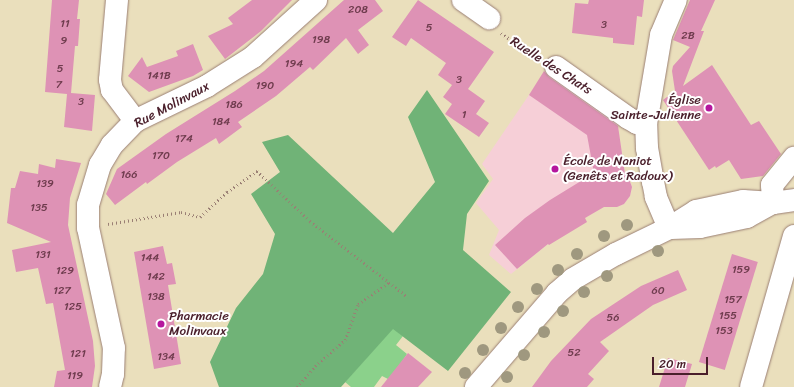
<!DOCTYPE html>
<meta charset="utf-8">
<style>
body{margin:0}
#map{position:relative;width:794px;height:387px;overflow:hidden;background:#eadfbc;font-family:Sriracha,sans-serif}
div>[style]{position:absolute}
.built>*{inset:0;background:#f6cfd7}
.green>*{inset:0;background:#8bd18b}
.forest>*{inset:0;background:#70b377}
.building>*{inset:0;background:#de92b5;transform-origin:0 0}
.path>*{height:2.5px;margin-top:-1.25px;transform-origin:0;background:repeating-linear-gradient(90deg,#9a7f74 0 1px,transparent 0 4px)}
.roads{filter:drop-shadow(0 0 1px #9a7f74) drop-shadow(0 0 1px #9a7f74)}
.minor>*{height:22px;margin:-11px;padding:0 11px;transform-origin:11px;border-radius:11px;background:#fff}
.trees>*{width:12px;height:12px;margin:-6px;border-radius:50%;background:#9f987f}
.dots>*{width:11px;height:11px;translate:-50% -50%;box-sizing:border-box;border:2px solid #fff;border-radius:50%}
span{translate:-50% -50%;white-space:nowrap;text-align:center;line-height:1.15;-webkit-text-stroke:4px #fff;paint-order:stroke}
.number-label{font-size:11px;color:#6f3c4e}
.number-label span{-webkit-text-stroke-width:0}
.street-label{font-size:13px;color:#4a1f2b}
.poi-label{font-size:13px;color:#4a1f2b}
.right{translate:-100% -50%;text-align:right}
.left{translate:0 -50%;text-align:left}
.scale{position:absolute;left:652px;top:357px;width:56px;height:18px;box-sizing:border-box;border:2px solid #4a1f2b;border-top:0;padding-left:5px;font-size:12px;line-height:14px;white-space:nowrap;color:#4a1f2b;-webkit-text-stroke:3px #fff;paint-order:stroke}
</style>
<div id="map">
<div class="built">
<div style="clip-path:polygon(548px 67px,617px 122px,625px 174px,629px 179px,632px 187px,630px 196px,624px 204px,617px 207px,603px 207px,569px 227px,511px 274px,489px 255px,499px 230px,476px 203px,493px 179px,482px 164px)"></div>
</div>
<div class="green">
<div style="clip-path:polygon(393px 328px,403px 336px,396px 345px,407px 354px,390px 380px,382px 376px,374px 387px,351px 387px,345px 382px)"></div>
</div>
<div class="forest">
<div style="clip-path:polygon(427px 90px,489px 181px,467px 214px,463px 250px,511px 292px,448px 371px,393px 329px,341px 387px,219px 387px,210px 362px,236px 308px,263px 274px,275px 234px,251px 194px,280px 172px,262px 142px,288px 135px,393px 233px,435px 182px,408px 117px)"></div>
</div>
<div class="building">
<div style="clip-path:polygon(52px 0,79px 0,77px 19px,80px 19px,78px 46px,75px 46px,71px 93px,95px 95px,92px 131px,64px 127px,67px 94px,45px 92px)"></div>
<div style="clip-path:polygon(252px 0,292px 0,261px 31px,225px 59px,208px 36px,233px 24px,228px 18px)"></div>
<div style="clip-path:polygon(344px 0,375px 0,383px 11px,358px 30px,369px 45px,358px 54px,346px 38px,313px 70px,310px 67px,276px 96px,238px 122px,242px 127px,219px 144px,216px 138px,177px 162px,147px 184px,146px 182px,115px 205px,106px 194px,117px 169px,166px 134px,235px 91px,264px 71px)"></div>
<div style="clip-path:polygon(418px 0,494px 52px,468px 89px,485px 101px,476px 114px,489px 123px,479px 137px,445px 114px,452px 104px,443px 97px,452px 85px,438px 75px,446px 63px,411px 38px,406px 46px,392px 37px)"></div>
<div style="clip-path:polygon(589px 0,644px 0,642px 17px,637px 16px,634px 45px,613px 43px,613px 38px,572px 33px,575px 3px,588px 4px)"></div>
<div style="clip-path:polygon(690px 0,715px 0,701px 31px,704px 31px,683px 86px,712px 65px,751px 125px,759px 121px,781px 154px,763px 176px,741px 179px,729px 160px,716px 168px,715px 166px,709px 170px,663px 100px,675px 91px,672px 71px,673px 66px,690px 47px,673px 40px)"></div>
<div style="clip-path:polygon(193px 44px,203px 70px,193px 76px,149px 92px,128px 76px,142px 57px,147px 67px,178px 56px,176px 51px)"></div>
<div style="clip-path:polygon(544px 71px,549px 77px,618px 126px,625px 174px,629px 179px,632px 187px,630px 196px,624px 204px,617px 207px,604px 207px,585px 218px,587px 222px,549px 245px,548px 244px,517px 269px,495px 245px,525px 218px,550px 200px,594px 173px,587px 135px,529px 95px)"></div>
<div style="clip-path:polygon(56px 159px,81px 163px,70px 198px,68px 225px,93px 341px,95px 366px,92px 387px,54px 387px,57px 371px,65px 370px,53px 303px,46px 304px,38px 268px,16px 272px,12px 250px,51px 242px,7px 223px,11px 188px,15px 188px,20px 171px,38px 174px,39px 164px,55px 168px)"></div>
<div style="clip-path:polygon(163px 246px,167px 264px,172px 263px,176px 284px,168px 285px,181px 364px,154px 369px,134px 252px)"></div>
<div style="left:732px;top:254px;width:27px;height:113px;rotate:17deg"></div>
<div style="clip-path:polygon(678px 270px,687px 290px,653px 305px,600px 342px,609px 351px,588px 374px,594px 379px,587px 387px,532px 387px,551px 361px,591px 319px,641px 286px)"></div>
<div style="clip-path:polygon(408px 353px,432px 372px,418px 387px,381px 387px)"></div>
<div style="clip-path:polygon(668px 358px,692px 364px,685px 387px,659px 387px)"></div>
</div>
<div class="path">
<div style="left:501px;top:33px;width:45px;rotate:34deg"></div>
<div style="left:108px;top:224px;width:74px;rotate:-9.3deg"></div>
<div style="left:181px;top:212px;width:20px;rotate:15deg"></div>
<div style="left:200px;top:217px;width:37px;rotate:-43deg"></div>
<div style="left:227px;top:192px;width:37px;rotate:-35deg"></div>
<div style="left:257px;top:171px;width:73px;rotate:43.3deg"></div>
<div style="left:310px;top:221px;width:124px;rotate:37.8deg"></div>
<div style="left:297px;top:387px;width:28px;rotate:-49deg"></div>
<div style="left:315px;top:366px;width:40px;rotate:-41deg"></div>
<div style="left:345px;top:340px;width:38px;rotate:-70deg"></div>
<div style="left:358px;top:304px;width:38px;rotate:-35deg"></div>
</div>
<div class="roads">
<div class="minor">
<div style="left:117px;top:0;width:80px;rotate:95deg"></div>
<div style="left:110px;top:80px;width:10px;rotate:79deg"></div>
<div style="left:112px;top:90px;width:39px;rotate:53deg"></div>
<div style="left:463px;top:0;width:32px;rotate:35deg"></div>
<div style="left:556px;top:67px;width:88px;rotate:35.3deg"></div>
<div style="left:628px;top:118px;width:10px;rotate:29deg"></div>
<div style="left:637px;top:123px;width:9px;rotate:6deg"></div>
<div style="left:773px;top:203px;width:18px;rotate:-93deg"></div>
<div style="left:772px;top:185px;width:35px;rotate:-51deg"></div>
<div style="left:669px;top:228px;width:34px;rotate:-113deg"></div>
<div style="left:656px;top:197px;width:15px;rotate:-101deg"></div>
<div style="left:653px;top:182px;width:35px;rotate:-100deg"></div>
<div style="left:647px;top:148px;width:24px;rotate:-92deg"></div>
<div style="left:646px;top:124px;width:90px;rotate:-80.4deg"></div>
<div style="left:661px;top:35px;width:38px;rotate:-67deg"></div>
<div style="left:671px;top:228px;width:29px;rotate:-2deg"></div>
<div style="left:700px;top:227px;width:48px;rotate:-12deg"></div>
<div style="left:747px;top:217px;width:29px;rotate:-29deg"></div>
<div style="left:110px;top:387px;width:13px;rotate:-77deg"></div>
<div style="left:113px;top:374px;width:26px;rotate:-88deg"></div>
<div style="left:114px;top:348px;width:123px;rotate:-102.2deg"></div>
<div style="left:88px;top:228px;width:23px;rotate:-90deg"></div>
<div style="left:88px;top:205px;width:42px;rotate:-73.3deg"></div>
<div style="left:100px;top:165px;width:23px;rotate:-59deg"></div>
<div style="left:112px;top:145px;width:33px;rotate:-46deg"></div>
<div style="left:135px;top:121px;width:80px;rotate:-25.9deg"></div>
<div style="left:207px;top:86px;width:54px;rotate:-32.2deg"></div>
<div style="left:253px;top:57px;width:85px;rotate:-42.1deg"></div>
<div style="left:476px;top:387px;width:124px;rotate:-49.2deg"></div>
<div style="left:557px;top:293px;width:21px;rotate:-41deg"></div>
<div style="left:573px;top:279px;width:50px;rotate:-30.2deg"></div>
<div style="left:616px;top:254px;width:59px;rotate:-26.1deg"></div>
<div style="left:669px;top:228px;width:32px;rotate:-32deg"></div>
<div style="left:696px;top:211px;width:48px;rotate:-12deg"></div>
<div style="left:743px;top:201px;width:30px;rotate:4deg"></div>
<div style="left:773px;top:203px;width:21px;rotate:-8deg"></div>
<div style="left:751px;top:387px;width:157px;rotate:-74.1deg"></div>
</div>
</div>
<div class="trees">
<div style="left:627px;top:225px"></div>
<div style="left:604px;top:236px"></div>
<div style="left:658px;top:251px"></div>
<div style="left:577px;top:254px"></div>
<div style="left:558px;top:270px"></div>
<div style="left:607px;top:276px"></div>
<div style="left:537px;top:289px"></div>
<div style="left:584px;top:292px"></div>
<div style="left:518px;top:307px"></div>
<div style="left:563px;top:311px"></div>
<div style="left:501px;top:328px"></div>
<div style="left:544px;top:332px"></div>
<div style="left:483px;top:350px"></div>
<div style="left:524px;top:355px"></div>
<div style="left:465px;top:373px"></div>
<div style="left:507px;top:377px"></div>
</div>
<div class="dots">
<div style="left:709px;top:108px;background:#b5179e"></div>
<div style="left:555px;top:169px;background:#b5179e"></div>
<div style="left:161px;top:324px;background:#b5179e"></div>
</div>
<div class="number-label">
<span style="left:358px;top:10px">208</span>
<span style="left:65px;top:24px">11</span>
<span style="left:604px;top:25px">3</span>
<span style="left:429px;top:28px">5</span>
<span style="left:688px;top:36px">2B</span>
<span style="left:321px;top:40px">198</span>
<span style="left:64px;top:41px">9</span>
<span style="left:294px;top:64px">194</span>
<span style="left:60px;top:69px">5</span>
<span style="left:159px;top:76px">141B</span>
<span style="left:459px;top:80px">3</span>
<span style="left:59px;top:85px">7</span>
<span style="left:265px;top:86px">190</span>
<span style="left:81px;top:102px">3</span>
<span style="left:234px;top:105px">186</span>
<span style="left:464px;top:115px">1</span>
<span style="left:221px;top:122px">184</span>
<span style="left:184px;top:139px">174</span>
<span style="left:161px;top:156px">170</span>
<span style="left:129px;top:175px">166</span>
<span style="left:45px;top:184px">139</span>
<span style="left:39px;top:208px">135</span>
<span style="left:43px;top:255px">131</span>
<span style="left:150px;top:258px">144</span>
<span style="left:741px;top:270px">159</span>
<span style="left:65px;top:271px">129</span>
<span style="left:156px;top:277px">142</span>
<span style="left:62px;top:291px">127</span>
<span style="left:658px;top:291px">60</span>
<span style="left:156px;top:297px">138</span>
<span style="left:733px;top:300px">157</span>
<span style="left:73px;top:307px">125</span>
<span style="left:728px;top:316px">155</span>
<span style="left:613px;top:318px">56</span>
<span style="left:724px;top:331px">153</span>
<span style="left:574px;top:353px">52</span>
<span style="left:78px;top:354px">121</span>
<span style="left:166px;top:357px">134</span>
<span style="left:75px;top:376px">119</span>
</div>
<div class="street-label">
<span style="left:551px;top:66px;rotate:33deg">Ruelle des Chats</span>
<span style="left:172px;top:105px;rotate:-28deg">Rue Molinvaux</span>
</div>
<div class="poi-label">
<span class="right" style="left:701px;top:108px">Église<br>Sainte-Julienne</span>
<span class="left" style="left:563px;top:169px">École de Naniot<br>(Genêts et Radoux)</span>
<span class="left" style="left:169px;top:324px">Pharmacie<br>Molinvaux</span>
</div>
<div class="scale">20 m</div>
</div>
